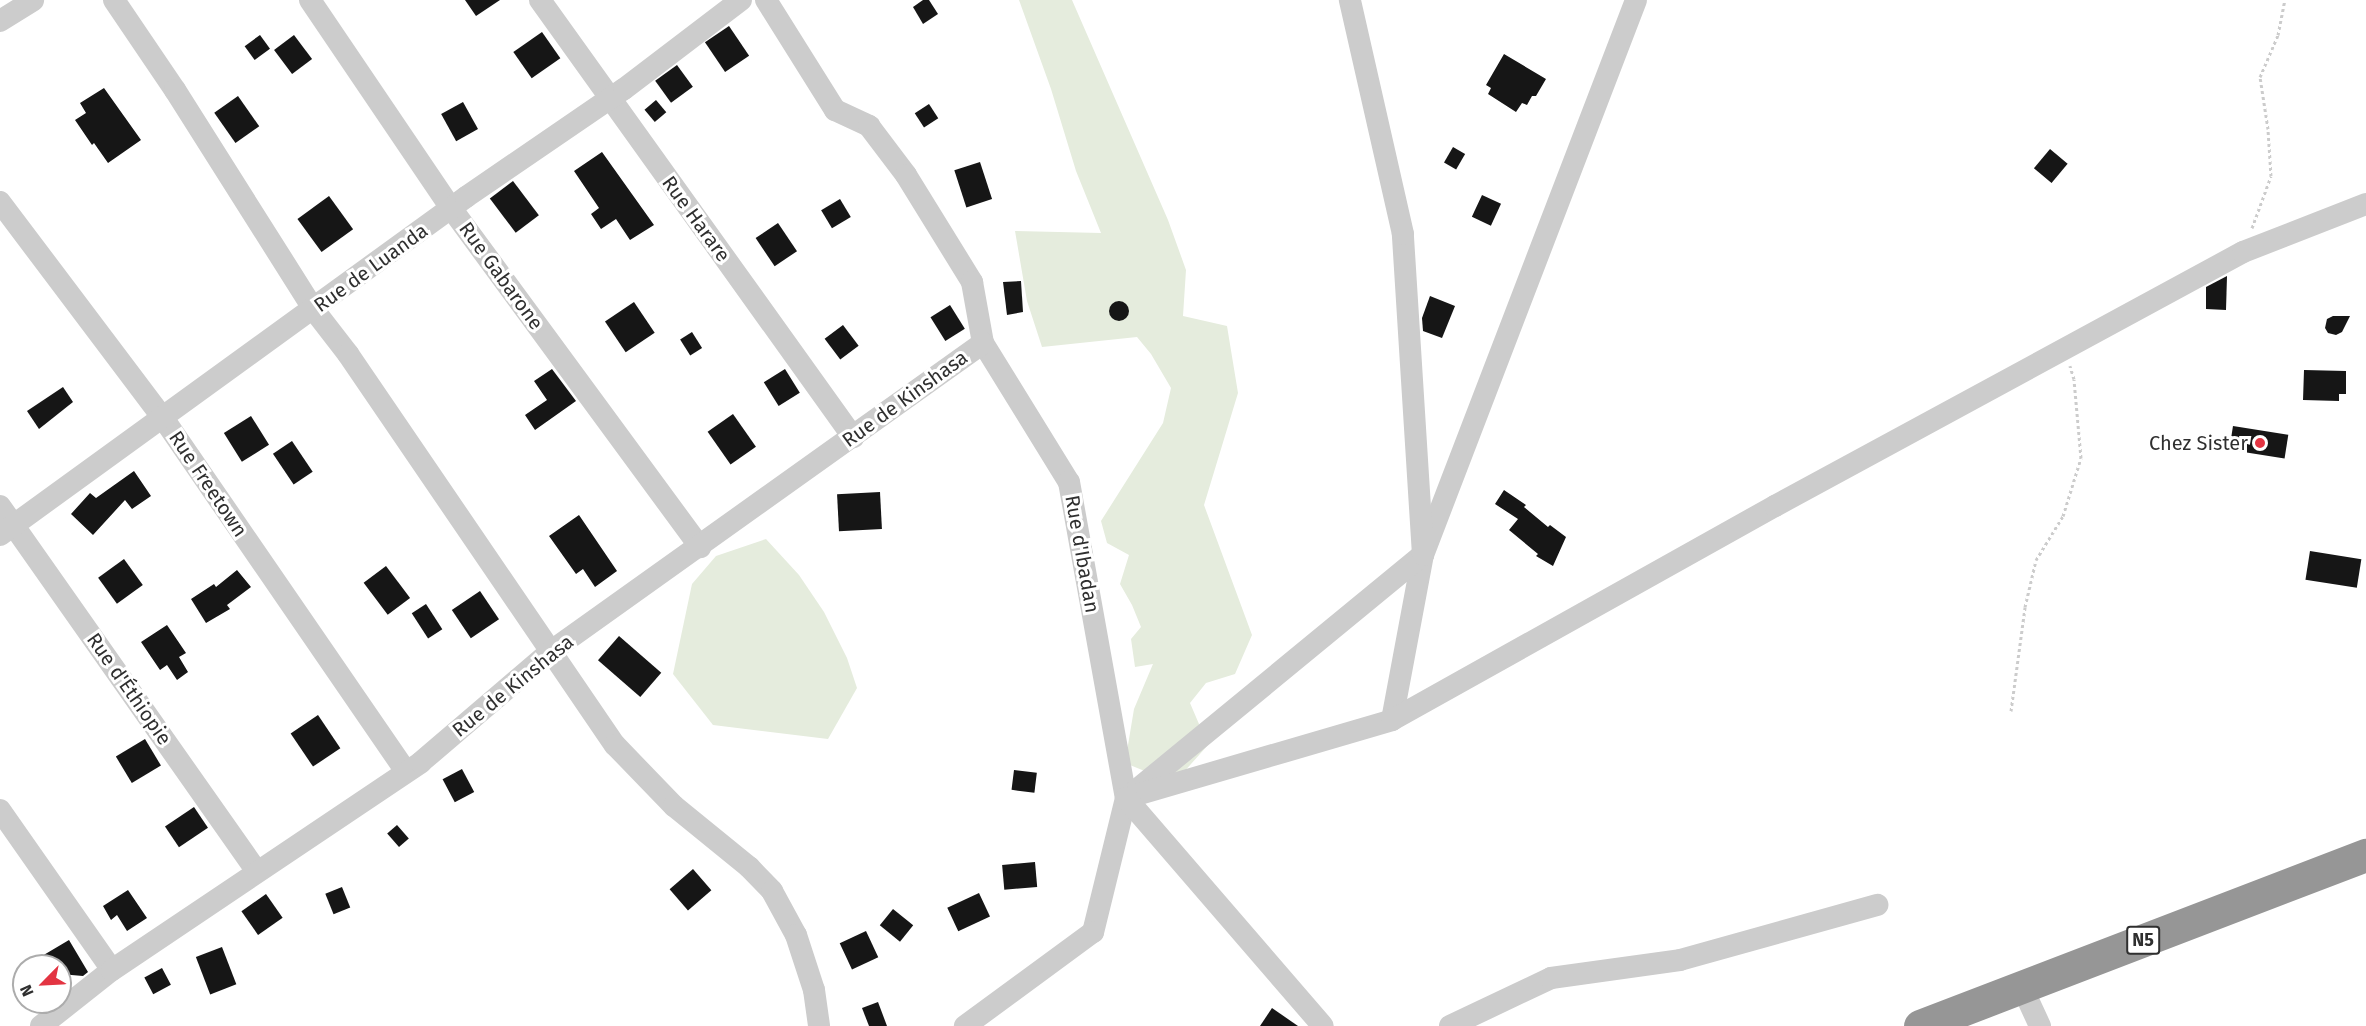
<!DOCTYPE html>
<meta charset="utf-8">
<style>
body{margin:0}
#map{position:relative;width:2366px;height:1026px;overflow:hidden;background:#fff;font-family:"Fira Sans",sans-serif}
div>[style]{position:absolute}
.green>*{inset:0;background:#e5ecdd}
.building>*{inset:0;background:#161616;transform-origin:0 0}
.round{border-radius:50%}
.path>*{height:3px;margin-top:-1.5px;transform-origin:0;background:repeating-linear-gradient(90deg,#ccc 0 3px,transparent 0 6px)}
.minor>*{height:22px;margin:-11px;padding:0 11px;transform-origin:11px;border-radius:11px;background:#ccc}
.highway>*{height:33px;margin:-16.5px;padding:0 16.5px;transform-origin:16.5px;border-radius:16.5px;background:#969696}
.dots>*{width:16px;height:16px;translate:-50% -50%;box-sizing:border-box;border:3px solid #fff;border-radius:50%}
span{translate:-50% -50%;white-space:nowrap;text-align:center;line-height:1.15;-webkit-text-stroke:6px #fff;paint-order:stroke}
.shield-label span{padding:2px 4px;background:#fff;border:2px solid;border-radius:4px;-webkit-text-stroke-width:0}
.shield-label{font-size:18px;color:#2f2f2f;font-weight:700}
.street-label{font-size:20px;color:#2f2f2f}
.poi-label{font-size:20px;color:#2f2f2f}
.right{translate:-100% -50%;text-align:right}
.north{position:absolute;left:12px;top:954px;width:60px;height:60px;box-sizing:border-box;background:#fff;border:2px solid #acacac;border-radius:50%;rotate:246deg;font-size:16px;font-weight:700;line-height:24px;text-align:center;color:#2f2f2f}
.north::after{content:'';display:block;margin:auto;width:21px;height:27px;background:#e33442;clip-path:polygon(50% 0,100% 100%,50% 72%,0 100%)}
</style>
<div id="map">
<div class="green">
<div style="clip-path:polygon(1019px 0,1072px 0,1168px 220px,1186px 270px,1183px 316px,1227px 326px,1238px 393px,1204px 505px,1252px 635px,1235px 674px,1206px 683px,1190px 703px,1208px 745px,1174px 783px,1125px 763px,1134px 709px,1153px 664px,1135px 667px,1131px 639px,1141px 627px,1132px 605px,1120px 584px,1129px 555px,1107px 543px,1101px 521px,1163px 423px,1171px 388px,1151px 354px,1137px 337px,1042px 347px,1027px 301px,1015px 231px,1101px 233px,1076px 171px,1051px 89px)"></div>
<div style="clip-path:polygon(766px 539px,799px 575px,824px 612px,847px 658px,857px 688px,828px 739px,713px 725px,673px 674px,692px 584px,716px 556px)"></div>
</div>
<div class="building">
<div style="clip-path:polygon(465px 0,500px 0,476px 16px)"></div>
<div style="clip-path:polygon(923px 0,929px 0,938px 14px,923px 24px,913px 7px)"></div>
<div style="left:729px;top:26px;width:36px;height:29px;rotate:56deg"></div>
<div style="left:542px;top:32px;width:32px;height:35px;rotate:55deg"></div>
<div style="left:260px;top:35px;width:17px;height:19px;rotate:54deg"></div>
<div style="left:294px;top:35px;width:30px;height:25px;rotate:53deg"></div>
<div style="clip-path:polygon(1504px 54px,1546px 79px,1536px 96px,1532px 96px,1527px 105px,1522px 103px,1516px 112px,1488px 94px,1491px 88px,1486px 85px)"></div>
<div style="left:677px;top:65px;width:27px;height:27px;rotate:54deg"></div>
<div style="clip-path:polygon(104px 88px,141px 140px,108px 163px,94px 143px,92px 145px,75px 120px,86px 113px,80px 103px)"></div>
<div style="left:238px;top:96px;width:37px;height:29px;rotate:55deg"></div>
<div style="left:656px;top:100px;width:16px;height:15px;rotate:50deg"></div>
<div style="left:463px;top:102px;width:31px;height:25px;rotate:61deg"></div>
<div style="left:929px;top:104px;width:17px;height:17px;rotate:57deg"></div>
<div style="left:1453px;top:147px;width:14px;height:18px;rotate:30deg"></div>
<div style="left:2050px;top:149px;width:23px;height:25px;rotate:40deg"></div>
<div style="clip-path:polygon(602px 152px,654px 225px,630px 240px,616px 219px,601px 229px,591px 214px,599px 208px,574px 171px)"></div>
<div style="left:980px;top:162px;width:39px;height:27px;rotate:72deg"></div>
<div style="left:513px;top:181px;width:43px;height:29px;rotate:53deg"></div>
<div style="left:1482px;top:195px;width:21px;height:24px;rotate:25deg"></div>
<div style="left:329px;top:196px;width:41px;height:39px;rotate:54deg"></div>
<div style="left:840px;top:199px;width:21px;height:22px;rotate:59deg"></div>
<div style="left:778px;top:223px;width:34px;height:27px;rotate:56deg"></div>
<div style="clip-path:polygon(2227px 276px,2226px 310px,2206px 309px,2206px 287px)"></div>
<div style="clip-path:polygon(1021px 281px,1023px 312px,1007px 315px,1003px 282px)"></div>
<div style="clip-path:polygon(1430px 296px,1455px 306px,1442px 338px,1423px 331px,1422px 318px)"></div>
<div class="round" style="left:1109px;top:301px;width:20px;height:20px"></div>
<div style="left:634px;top:302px;width:37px;height:35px;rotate:56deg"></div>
<div style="left:950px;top:305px;width:28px;height:23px;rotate:58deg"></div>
<div style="clip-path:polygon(2333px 316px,2350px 316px,2342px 332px,2336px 335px,2328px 333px,2325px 328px,2327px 319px)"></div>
<div style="left:843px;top:325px;width:26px;height:23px;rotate:53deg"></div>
<div style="left:692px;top:332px;width:19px;height:14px;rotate:58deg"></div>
<div style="clip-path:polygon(552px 369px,576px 401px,535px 430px,525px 415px,547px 400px,534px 381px)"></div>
<div style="left:785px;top:369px;width:28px;height:25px;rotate:58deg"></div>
<div style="clip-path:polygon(2304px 370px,2346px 371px,2346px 394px,2339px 394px,2339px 401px,2303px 400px)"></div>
<div style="clip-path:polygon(63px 387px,73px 402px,39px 429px,27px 411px)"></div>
<div style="left:733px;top:414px;width:40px;height:31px;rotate:55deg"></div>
<div style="left:251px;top:416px;width:34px;height:32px;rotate:58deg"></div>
<div style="left:2233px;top:426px;width:56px;height:24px;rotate:9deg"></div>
<div style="left:292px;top:441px;width:37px;height:23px;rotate:56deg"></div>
<div style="clip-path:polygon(134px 471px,151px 496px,132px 509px,125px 500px,93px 535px,71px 514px,90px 493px,96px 498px)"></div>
<div style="clip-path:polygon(1504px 490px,1526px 505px,1524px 507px,1548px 527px,1550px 525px,1566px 537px,1553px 566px,1536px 556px,1538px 554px,1509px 530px,1518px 519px,1495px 504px)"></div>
<div style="left:880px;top:492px;width:37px;height:43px;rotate:87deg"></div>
<div style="clip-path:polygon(579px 515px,617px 571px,595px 587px,583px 569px,576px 574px,549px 536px)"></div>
<div style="left:2310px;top:551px;width:52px;height:29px;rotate:9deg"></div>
<div style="left:124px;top:559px;width:32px;height:32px;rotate:54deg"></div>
<div style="left:386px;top:566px;width:40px;height:28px;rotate:53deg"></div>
<div style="clip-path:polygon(237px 570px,251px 587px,227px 605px,230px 609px,206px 623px,191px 599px,214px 584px,216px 587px)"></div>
<div style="left:480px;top:591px;width:34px;height:34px;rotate:56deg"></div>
<div style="left:426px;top:604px;width:30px;height:17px;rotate:57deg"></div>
<div style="clip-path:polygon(167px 625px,186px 653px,179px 657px,188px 672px,177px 680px,167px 665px,160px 670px,141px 642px)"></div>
<div style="left:619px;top:636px;width:56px;height:32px;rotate:41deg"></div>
<div style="left:318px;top:715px;width:40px;height:33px;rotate:56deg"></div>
<div style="left:145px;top:739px;width:31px;height:34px;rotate:59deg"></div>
<div style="left:462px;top:769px;width:26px;height:22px;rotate:62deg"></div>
<div style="left:1014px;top:770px;width:23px;height:20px;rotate:7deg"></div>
<div style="left:194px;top:807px;width:25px;height:35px;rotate:56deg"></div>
<div style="left:397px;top:825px;width:18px;height:13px;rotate:49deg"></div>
<div style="left:1035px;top:862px;width:25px;height:33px;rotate:85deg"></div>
<div style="left:693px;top:869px;width:28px;height:31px;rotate:49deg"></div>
<div style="left:342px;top:887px;width:22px;height:18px;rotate:68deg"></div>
<div style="clip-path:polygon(128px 890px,147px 918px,127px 931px,117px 915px,111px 920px,103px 906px)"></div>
<div style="left:979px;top:893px;width:26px;height:35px;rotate:65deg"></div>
<div style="left:266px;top:894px;width:29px;height:30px;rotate:55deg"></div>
<div style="left:893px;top:909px;width:26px;height:21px;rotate:39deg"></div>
<div style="left:866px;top:931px;width:29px;height:29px;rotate:65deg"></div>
<div style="clip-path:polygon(69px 940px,88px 972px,83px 976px,60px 974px,60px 966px,48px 966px,42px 956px)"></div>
<div style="left:222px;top:947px;width:40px;height:28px;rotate:69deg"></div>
<div style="left:162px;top:968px;width:19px;height:20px;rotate:62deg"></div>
<div style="clip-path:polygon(878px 1002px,887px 1026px,869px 1026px,862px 1008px)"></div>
<div style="clip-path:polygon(1272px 1008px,1298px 1026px,1260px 1026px)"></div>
</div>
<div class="path">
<div style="left:2252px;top:228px;width:55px;rotate:-69.9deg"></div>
<div style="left:2271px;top:176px;width:47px;rotate:-93.7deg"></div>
<div style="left:2268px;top:129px;width:53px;rotate:-98.7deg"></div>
<div style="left:2260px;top:77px;width:46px;rotate:-66.8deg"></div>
<div style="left:2278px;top:35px;width:36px;rotate:-79deg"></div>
<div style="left:2011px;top:711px;width:105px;rotate:-82.3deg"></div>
<div style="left:2025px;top:607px;width:48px;rotate:-76.8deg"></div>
<div style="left:2036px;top:560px;width:52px;rotate:-58.5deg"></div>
<div style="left:2063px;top:516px;width:61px;rotate:-72.8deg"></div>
<div style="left:2081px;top:458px;width:79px;rotate:-95.1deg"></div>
<div style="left:2074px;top:379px;width:14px;rotate:-107deg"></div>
</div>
<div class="minor">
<div style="left:114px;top:0;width:109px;rotate:55.9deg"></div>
<div style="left:175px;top:90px;width:260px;rotate:57.7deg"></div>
<div style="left:314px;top:310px;width:56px;rotate:52.3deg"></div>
<div style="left:348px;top:354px;width:473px;rotate:55.7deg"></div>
<div style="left:615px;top:745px;width:85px;rotate:46deg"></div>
<div style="left:674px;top:806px;width:97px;rotate:39.1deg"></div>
<div style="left:749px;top:867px;width:33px;rotate:46deg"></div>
<div style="left:772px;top:891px;width:50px;rotate:61.4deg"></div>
<div style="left:796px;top:935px;width:58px;rotate:71.9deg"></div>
<div style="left:814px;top:990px;width:36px;rotate:82deg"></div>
<div style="left:310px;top:0;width:251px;rotate:55.9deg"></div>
<div style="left:451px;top:208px;width:421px;rotate:53.7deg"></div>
<div style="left:540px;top:0;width:538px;rotate:54.39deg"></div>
<div style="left:766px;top:0;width:130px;rotate:57.9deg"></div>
<div style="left:835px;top:110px;width:38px;rotate:25deg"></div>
<div style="left:869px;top:126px;width:61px;rotate:52.9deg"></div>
<div style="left:906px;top:175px;width:126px;rotate:58.3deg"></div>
<div style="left:972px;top:282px;width:62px;rotate:79.8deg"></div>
<div style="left:983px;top:343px;width:163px;rotate:58.3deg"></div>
<div style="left:1069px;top:482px;width:321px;rotate:79.8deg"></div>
<div style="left:1126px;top:798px;width:138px;rotate:103.8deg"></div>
<div style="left:1093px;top:932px;width:159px;rotate:143.7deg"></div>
<div style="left:0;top:21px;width:39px;rotate:-32deg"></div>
<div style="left:0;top:202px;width:271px;rotate:53deg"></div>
<div style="left:163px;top:418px;width:429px;rotate:55.5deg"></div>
<div style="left:0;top:506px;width:447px;rotate:54.9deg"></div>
<div style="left:0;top:535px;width:576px;rotate:-35.95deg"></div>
<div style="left:466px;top:197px;width:191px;rotate:-34.4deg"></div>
<div style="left:624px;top:89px;width:147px;rotate:-37.3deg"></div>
<div style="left:1392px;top:720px;width:168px;rotate:-79.4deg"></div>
<div style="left:1423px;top:555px;width:594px;rotate:-69deg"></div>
<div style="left:1134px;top:792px;width:374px;rotate:-39.4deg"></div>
<div style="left:1423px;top:555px;width:322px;rotate:-93.6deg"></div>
<div style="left:1403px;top:234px;width:240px;rotate:-102.8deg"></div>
<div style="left:1126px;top:798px;width:277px;rotate:-16.3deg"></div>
<div style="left:1392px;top:720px;width:439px;rotate:-29.2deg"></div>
<div style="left:1775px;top:506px;width:532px;rotate:-28.49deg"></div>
<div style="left:2243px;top:252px;width:132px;rotate:-21.3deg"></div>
<div style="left:1126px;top:798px;width:301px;rotate:49.2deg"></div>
<div style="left:0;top:810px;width:195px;rotate:55deg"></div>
<div style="left:2022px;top:987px;width:43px;rotate:65.2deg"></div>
<div style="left:41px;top:1026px;width:90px;rotate:-38.3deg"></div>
<div style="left:112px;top:970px;width:372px;rotate:-33.9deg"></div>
<div style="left:421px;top:762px;width:170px;rotate:-40.5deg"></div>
<div style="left:550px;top:652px;width:532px;rotate:-35.51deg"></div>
<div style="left:1450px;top:1026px;width:112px;rotate:-25.4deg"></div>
<div style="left:1551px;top:978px;width:130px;rotate:-7.9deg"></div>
<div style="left:1680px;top:960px;width:205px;rotate:-15.6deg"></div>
</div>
<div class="highway">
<div style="left:1920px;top:1026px;width:478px;rotate:-21deg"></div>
</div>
<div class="dots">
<div style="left:2260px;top:443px;background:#e33442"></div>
</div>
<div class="shield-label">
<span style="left:2143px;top:940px">N5</span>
</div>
<div class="street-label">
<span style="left:696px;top:219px;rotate:54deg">Rue Harare</span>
<span style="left:371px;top:268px;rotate:-36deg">Rue de Luanda</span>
<span style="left:501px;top:276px;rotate:54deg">Rue Gabarone</span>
<span style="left:905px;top:399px;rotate:-36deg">Rue de Kinshasa</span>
<span style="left:208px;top:484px;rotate:56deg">Rue Freetown</span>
<span style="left:1082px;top:554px;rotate:80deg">Rue d'Ibadan</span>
<span style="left:513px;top:686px;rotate:-39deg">Rue de Kinshasa</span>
<span style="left:129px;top:689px;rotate:55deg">Rue d'Éthiopie</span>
</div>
<div class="poi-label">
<span class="right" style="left:2248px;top:443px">Chez Sister</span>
</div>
<div class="north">N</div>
</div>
